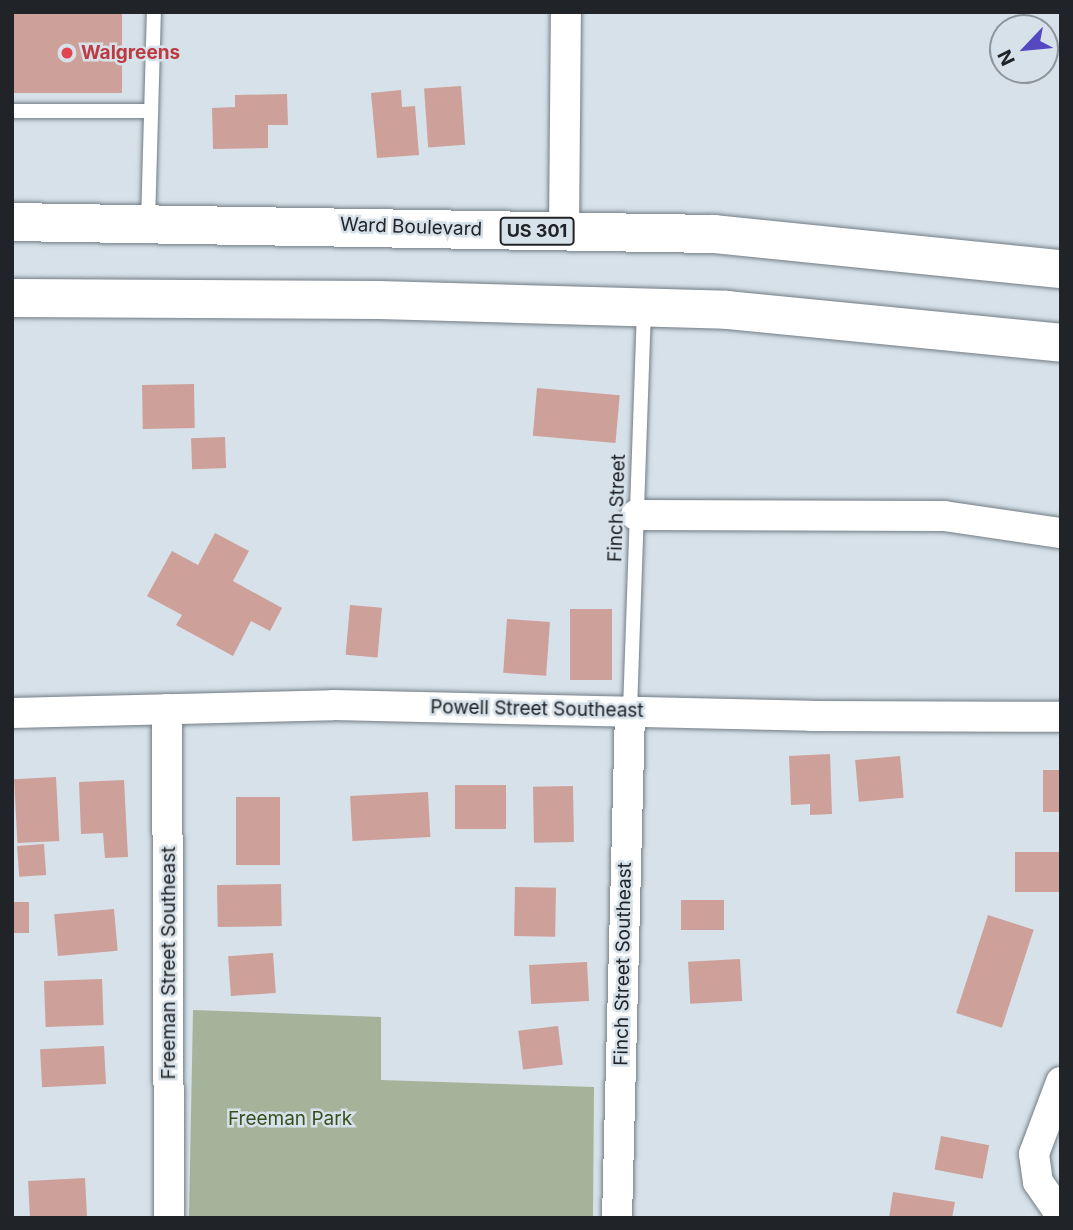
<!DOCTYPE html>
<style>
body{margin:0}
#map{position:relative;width:1073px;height:1230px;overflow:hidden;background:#d6e1e9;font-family:Inter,sans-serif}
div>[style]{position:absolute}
.green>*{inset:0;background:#a5b39a}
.building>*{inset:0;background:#cea09a;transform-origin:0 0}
.roads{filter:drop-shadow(0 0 2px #727c84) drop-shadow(0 0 2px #727c84)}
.service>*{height:14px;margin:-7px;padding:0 7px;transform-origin:7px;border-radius:7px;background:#fff}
.minor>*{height:30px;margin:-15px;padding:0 15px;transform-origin:15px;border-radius:15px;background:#fff}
.trunk>*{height:38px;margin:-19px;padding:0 19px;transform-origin:19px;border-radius:19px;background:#fff}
.dots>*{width:19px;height:19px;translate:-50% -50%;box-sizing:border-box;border:4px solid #d6e1e9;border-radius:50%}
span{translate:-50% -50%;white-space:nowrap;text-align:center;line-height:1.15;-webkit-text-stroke:5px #d6e1e9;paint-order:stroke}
.shield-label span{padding:2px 5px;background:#d6e1e9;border:2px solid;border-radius:5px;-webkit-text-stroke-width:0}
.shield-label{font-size:18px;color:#202327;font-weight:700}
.health-label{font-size:19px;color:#be3a42;font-weight:700}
.left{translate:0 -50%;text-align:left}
.street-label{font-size:19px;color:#202327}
.park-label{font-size:19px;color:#36501c}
.frame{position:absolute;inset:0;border:14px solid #202327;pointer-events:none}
.north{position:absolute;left:989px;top:14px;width:70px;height:70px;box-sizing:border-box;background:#d6e1e9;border:2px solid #8d959b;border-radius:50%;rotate:244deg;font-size:19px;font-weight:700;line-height:28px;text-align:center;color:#202327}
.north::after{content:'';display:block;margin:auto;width:24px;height:32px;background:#5648c0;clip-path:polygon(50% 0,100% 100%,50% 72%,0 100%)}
</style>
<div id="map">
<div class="green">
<div style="clip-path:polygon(193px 1010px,381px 1017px,381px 1080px,594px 1087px,593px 1218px,189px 1218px)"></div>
</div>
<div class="building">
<div style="left:12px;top:12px;width:110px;height:81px"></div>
<div style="left:461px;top:86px;width:59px;height:37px;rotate:86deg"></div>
<div style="clip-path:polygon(401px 90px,402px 107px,415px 106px,419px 155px,377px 158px,371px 93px)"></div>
<div style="clip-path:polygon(287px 94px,288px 125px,268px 125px,268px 148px,213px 149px,212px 108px,235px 107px,235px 95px)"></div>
<div style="left:194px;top:384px;width:44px;height:52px;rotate:89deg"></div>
<div style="left:537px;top:388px;width:83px;height:48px;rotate:5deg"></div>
<div style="left:225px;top:437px;width:31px;height:34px;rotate:88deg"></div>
<div style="clip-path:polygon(215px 533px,249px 551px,233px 581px,282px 608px,270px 631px,251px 621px,233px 656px,176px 625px,182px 615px,147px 596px,172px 551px,198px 565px)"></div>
<div style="left:350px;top:605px;width:32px;height:50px;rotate:5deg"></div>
<div style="left:570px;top:609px;width:42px;height:71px"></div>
<div style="left:507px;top:619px;width:43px;height:54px;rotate:4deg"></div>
<div style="clip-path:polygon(830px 754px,832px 814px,810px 815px,810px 804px,791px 805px,789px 756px)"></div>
<div style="left:900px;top:756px;width:42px;height:45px;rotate:85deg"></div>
<div style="left:1043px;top:770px;width:18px;height:42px"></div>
<div style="left:56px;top:777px;width:64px;height:42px;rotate:87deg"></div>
<div style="clip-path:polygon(124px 780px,128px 857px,105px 858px,103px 833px,81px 834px,79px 782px)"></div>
<div style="left:455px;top:785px;width:51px;height:44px"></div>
<div style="left:573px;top:786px;width:56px;height:40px;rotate:89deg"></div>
<div style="left:428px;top:792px;width:45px;height:78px;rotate:87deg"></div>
<div style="left:280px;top:797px;width:68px;height:44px;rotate:90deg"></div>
<div style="left:44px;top:844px;width:31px;height:27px;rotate:86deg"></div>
<div style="left:1061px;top:852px;width:40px;height:46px;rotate:90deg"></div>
<div style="left:281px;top:884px;width:42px;height:64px;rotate:89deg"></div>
<div style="left:515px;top:887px;width:41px;height:49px;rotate:1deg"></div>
<div style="left:681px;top:900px;width:43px;height:30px"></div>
<div style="left:12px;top:902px;width:17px;height:31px"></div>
<div style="left:114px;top:909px;width:42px;height:60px;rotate:85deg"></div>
<div style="left:988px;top:915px;width:48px;height:103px;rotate:18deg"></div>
<div style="left:273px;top:953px;width:40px;height:45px;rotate:86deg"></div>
<div style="left:740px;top:959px;width:42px;height:52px;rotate:87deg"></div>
<div style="left:587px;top:962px;width:39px;height:58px;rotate:87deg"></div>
<div style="left:102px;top:979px;width:46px;height:58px;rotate:88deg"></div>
<div style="left:558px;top:1026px;width:39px;height:40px;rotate:83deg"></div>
<div style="left:104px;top:1046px;width:38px;height:64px;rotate:87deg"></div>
<div style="left:941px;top:1136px;width:49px;height:34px;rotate:11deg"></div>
<div style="left:85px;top:1178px;width:40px;height:57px;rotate:87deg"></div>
<div style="clip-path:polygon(893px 1192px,955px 1202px,952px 1218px,889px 1218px)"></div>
</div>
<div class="roads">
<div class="service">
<div style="left:12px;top:111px;width:139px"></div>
<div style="left:148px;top:223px;width:211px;rotate:-88.4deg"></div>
<div style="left:630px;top:710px;width:401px;rotate:-88deg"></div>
</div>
<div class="minor">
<div style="left:564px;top:232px;width:220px;rotate:-89.5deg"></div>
<div style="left:636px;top:515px;width:308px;rotate:0.2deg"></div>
<div style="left:944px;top:516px;width:118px;rotate:8.3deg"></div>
<div style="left:167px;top:709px;width:509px;rotate:89.77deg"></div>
<div style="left:12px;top:713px;width:321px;rotate:-1.4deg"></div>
<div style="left:333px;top:705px;width:478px;rotate:1.3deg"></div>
<div style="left:811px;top:716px;width:250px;rotate:0.2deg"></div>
<div style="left:1061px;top:1082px;width:77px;rotate:110.6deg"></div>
<div style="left:1034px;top:1154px;width:28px;rotate:82deg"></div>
<div style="left:1038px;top:1182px;width:40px;rotate:55.1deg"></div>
<div style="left:617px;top:1218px;width:508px;rotate:-88.53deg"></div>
</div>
<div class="trunk">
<div style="left:12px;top:222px;width:702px;rotate:0.98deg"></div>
<div style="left:714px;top:234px;width:349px;rotate:5.8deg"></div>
<div style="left:12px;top:298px;width:367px;rotate:0.3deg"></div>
<div style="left:379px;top:300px;width:348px;rotate:1.6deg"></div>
<div style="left:727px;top:310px;width:336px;rotate:5.6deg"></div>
</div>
</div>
<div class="dots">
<div style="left:67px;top:53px;background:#e0444e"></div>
</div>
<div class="shield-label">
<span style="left:537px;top:231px">US 301</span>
</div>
<div class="health-label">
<span class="left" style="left:81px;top:53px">Walgreens</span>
</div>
<div class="street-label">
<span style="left:411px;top:227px;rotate:2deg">Ward Boulevard</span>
<span style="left:617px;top:508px;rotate:-88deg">Finch Street</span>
<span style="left:537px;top:709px;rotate:1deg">Powell Street Southeast</span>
<span style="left:169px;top:963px;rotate:-90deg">Freeman Street Southeast</span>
<span style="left:623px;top:964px;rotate:-89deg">Finch Street Southeast</span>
</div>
<div class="park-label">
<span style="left:290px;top:1119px">Freeman Park</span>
</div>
<div class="frame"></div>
<div class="north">N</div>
</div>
